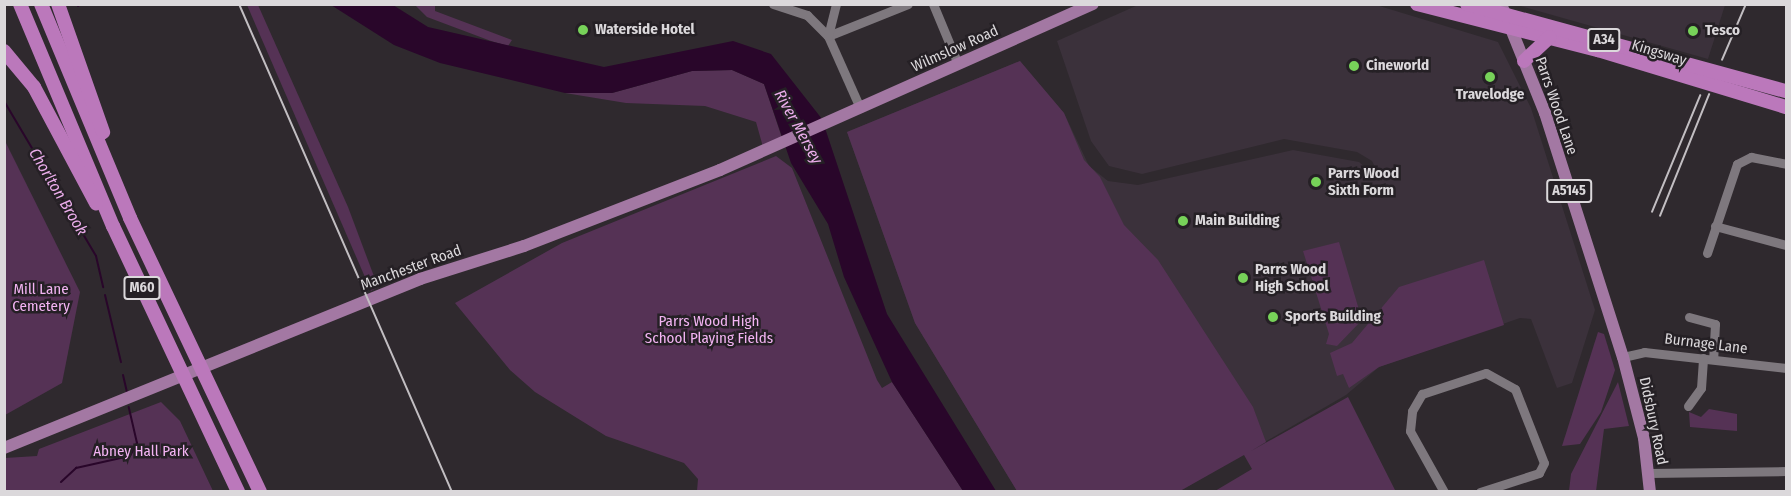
<!DOCTYPE html>
<style>
body{margin:0}
#map{position:relative;width:1791px;height:496px;overflow:hidden;background:#2f292e;font-family:"Fira Sans Condensed",sans-serif}
div>[style]{position:absolute}
.built>*{inset:0;background:#3b313b}
.green>*{inset:0;background:#553255}
.water>*{inset:0;background:#29062a}
.stream>*{height:2px;margin:-1px;padding:0 1px;transform-origin:1px;border-radius:1px;background:#29062a}
.minor>*{height:9px;margin:-4.5px;padding:0 4.5px;transform-origin:4.5px;border-radius:4.5px;background:#7e787e}
.major>*{height:12px;margin:-6px;padding:0 6px;transform-origin:6px;border-radius:6px;background:#a378a3}
.highway>*{height:14px;margin:-7px;padding:0 7px;transform-origin:7px;border-radius:7px;background:#bb78bb}
.tram>*{height:1.5px;margin:-0.75px;padding:0 0.75px;transform-origin:0.75px;border-radius:0.75px;background:#c2bec2}
.rail>*{height:2px;margin:-1px;padding:0 1px;transform-origin:1px;border-radius:1px;background:#c2bec2}
.dots>*{width:16px;height:16px;translate:-50% -50%;box-sizing:border-box;border:3px solid #252025;border-radius:50%}
span{translate:-50% -50%;white-space:nowrap;text-align:center;line-height:1.15;-webkit-text-stroke:5px #252025;paint-order:stroke}
.shield-label span{padding:2px 4px;background:#252025;border:2px solid;border-radius:4px;-webkit-text-stroke-width:0}
.shield-label{font-size:14px;color:#dbd8db;font-weight:700}
.poi-label{font-size:15px;color:#dbd8db;font-weight:700}
.left{translate:0 -50%;text-align:left}
.street-label{font-size:15px;color:#dbd8db}
.park-label{font-size:15px;color:#f3b4f3}
.water-label{font-size:16px;color:#ebadeb;font-style:italic}
.frame{position:absolute;inset:0;border:6px solid #dbd8db;pointer-events:none}
</style>
<div id="map">
<div class="built">
<div style="clip-path:polygon(1138px 5px,1376px 5px,1498px 42px,1531px 108px,1595px 310px,1572px 383px,1557px 388px,1531px 319px,1520px 318px,1379px 367px,1346px 395px,1180px 491px,1017px 491px,915px 323px,847px 132px,1020px 61px,1064px 113px,1089px 166px,1108px 181px,1138px 185px,1293px 150px,1359px 162px,1382px 181px,1372px 161px,1357px 152px,1284px 139px,1142px 174px,1109px 166px,1091px 141px,1057px 41px)"></div>
<div style="clip-path:polygon(1517px 5px,1725px 4px,1725px 5px,1708px 59px)"></div>
</div>
<div class="green">
<div style="clip-path:polygon(247px 5px,258px 5px,348px 207px,378px 287px,371px 291px)"></div>
<div style="clip-path:polygon(415px 5px,435px 5px,435px 11px,512px 40px,508px 46px,491px 41px,427px 17px)"></div>
<div style="clip-path:polygon(1020px 61px,1064px 113px,1084px 160px,1100px 177px,1124px 225px,1158px 260px,1253px 407px,1266px 442px,1251px 451px,1348px 397px,1395px 490px,1401px 491px,1215px 491px,1252px 469px,1244px 455px,1180px 491px,1017px 491px,915px 323px,847px 132px)"></div>
<div style="clip-path:polygon(732px 70px,764px 84px,782px 138px,763px 147px,756px 122px,705px 106px,626px 103px,565px 93px,612px 93px,692px 71px)"></div>
<div style="clip-path:polygon(4px 139px,80px 292px,62px 383px,5px 415px)"></div>
<div style="clip-path:polygon(776px 156px,792px 168px,877px 380px,882px 388px,892px 382px,963px 491px,697px 491px,698px 479px,684px 463px,606px 436px,535px 392px,510px 370px,455px 303px,562px 243px)"></div>
<div style="clip-path:polygon(1339px 242px,1362px 320px,1337px 346px,1326px 344px,1329px 334px,1303px 251px)"></div>
<div style="clip-path:polygon(1484px 260px,1504px 325px,1379px 367px,1349px 388px,1343px 374px,1337px 376px,1330px 353px,1352px 343px,1399px 287px)"></div>
<div style="clip-path:polygon(1598px 332px,1604px 334px,1615px 370px,1601px 412px,1580px 444px,1562px 446px)"></div>
<div style="clip-path:polygon(1618px 382px,1629px 426px,1604px 429px,1596px 491px,1569px 491px,1571px 474px)"></div>
<div style="clip-path:polygon(161px 402px,180px 421px,213px 491px,5px 491px,5px 458px,37px 456px,39px 449px)"></div>
<div style="clip-path:polygon(1709px 409px,1737px 414px,1737px 431px,1690px 427px,1689px 412px,1701px 417px)"></div>
</div>
<div class="water">
<div style="clip-path:polygon(331px 5px,393px 5px,428px 27px,604px 67px,733px 41px,771px 54px,822px 119px,887px 314px,996px 491px,963px 491px,892px 382px,844px 277px,828px 224px,791px 163px,764px 84px,732px 70px,692px 71px,612px 93px,565px 93px,440px 63px,394px 45px)"></div>
</div>
<div class="stream">
<div style="left:78px;top:6px;width:4px;rotate:-34deg"></div>
<div style="left:4px;top:101px;width:180px;rotate:59.3deg"></div>
<div style="left:96px;top:256px;width:32px;rotate:77deg"></div>
<div style="left:105px;top:295px;width:69px;rotate:76.6deg"></div>
<div style="left:123px;top:375px;width:18px;rotate:77deg"></div>
<div style="left:61px;top:482px;width:21px;rotate:-43deg"></div>
<div style="left:76px;top:468px;width:55px;rotate:-12.5deg"></div>
<div style="left:130px;top:456px;width:15px;rotate:-62deg"></div>
<div style="left:137px;top:443px;width:37px;rotate:-103deg"></div>
</div>
<div class="minor">
<div style="left:773px;top:4px;width:36px;rotate:18deg"></div>
<div style="left:807px;top:15px;width:30px;rotate:45deg"></div>
<div style="left:828px;top:36px;width:79px;rotate:66deg"></div>
<div style="left:933px;top:4px;width:65px;rotate:67.4deg"></div>
<div style="left:828px;top:36px;width:86px;rotate:-21.8deg"></div>
<div style="left:828px;top:36px;width:33px;rotate:-76deg"></div>
<div style="left:1715px;top:226px;width:73px;rotate:15deg"></div>
<div style="left:1707px;top:253px;width:94px;rotate:-71.4deg"></div>
<div style="left:1737px;top:164px;width:16px;rotate:-27deg"></div>
<div style="left:1751px;top:157px;width:36px;rotate:11deg"></div>
<div style="left:1689px;top:317px;width:27px;rotate:15deg"></div>
<div style="left:1715px;top:324px;width:35px;rotate:93deg"></div>
<div style="left:1623px;top:357px;width:22px;rotate:-13deg"></div>
<div style="left:1644px;top:352px;width:143px;rotate:6.4deg"></div>
<div style="left:1688px;top:406px;width:22px;rotate:-54deg"></div>
<div style="left:1701px;top:388px;width:30px;rotate:-86deg"></div>
<div style="left:1649px;top:473px;width:137px;rotate:-0.8deg"></div>
<div style="left:1444px;top:492px;width:70px;rotate:-119.1deg"></div>
<div style="left:1410px;top:431px;width:20px;rotate:-84deg"></div>
<div style="left:1412px;top:411px;width:20px;rotate:-60deg"></div>
<div style="left:1422px;top:394px;width:67px;rotate:-18.2deg"></div>
<div style="left:1486px;top:373px;width:33px;rotate:29deg"></div>
<div style="left:1515px;top:389px;width:79px;rotate:68.6deg"></div>
<div style="left:1544px;top:463px;width:11px;rotate:117deg"></div>
<div style="left:1539px;top:473px;width:62px;rotate:162.1deg"></div>
</div>
<div class="major">
<div style="left:1501px;top:4px;width:118px;rotate:68deg"></div>
<div style="left:1545px;top:113px;width:256px;rotate:72.3deg"></div>
<div style="left:1623px;top:357px;width:84px;rotate:75.5deg"></div>
<div style="left:1644px;top:438px;width:54px;rotate:83.7deg"></div>
<div style="left:4px;top:448px;width:449px;rotate:-22.1deg"></div>
<div style="left:420px;top:279px;width:109px;rotate:-17.6deg"></div>
<div style="left:524px;top:246px;width:210px;rotate:-21.2deg"></div>
<div style="left:720px;top:170px;width:408px;rotate:-24deg"></div>
</div>
<div class="highway">
<div style="left:20px;top:4px;width:241px;rotate:67.3deg"></div>
<div style="left:113px;top:226px;width:294px;rotate:64.8deg"></div>
<div style="left:41px;top:4px;width:232px;rotate:67.4deg"></div>
<div style="left:130px;top:218px;width:303px;rotate:64.6deg"></div>
<div style="left:58px;top:4px;width:136px;rotate:70.6deg"></div>
<div style="left:1417px;top:4px;width:187px;rotate:14.3deg"></div>
<div style="left:1598px;top:50px;width:196px;rotate:16.9deg"></div>
<div style="left:1467px;top:4px;width:331px;rotate:15.3deg"></div>
<div style="left:4px;top:51px;width:47px;rotate:50.2deg"></div>
<div style="left:34px;top:87px;width:132px;rotate:61.9deg"></div>
<div style="left:1524px;top:61px;width:35px;rotate:-43deg"></div>
</div>
<div class="tram">
<div style="left:1722px;top:60px;width:61px;rotate:-66.8deg"></div>
<div style="left:1652px;top:212px;width:126px;rotate:-67.5deg"></div>
<div style="left:1660px;top:216px;width:131px;rotate:-68deg"></div>
</div>
<div class="rail">
<div style="left:239px;top:4px;width:532px;rotate:66.42deg"></div>
</div>
<div class="dots">
<div style="left:583px;top:30px;background:#77d259"></div>
<div style="left:1693px;top:31px;background:#77d259"></div>
<div style="left:1354px;top:66px;background:#77d259"></div>
<div style="left:1490px;top:77px;background:#77d259"></div>
<div style="left:1316px;top:182px;background:#77d259"></div>
<div style="left:1183px;top:221px;background:#77d259"></div>
<div style="left:1243px;top:278px;background:#77d259"></div>
<div style="left:1273px;top:317px;background:#77d259"></div>
</div>
<div class="shield-label">
<span style="left:1604px;top:40px">A34</span>
<span style="left:1569px;top:191px">A5145</span>
<span style="left:142px;top:288px">M60</span>
</div>
<div class="poi-label">
<span class="left" style="left:595px;top:30px">Waterside Hotel</span>
<span class="left" style="left:1705px;top:31px">Tesco</span>
<span class="left" style="left:1366px;top:66px">Cineworld</span>
<span style="left:1490px;top:95px">Travelodge</span>
<span class="left" style="left:1328px;top:182px">Parrs Wood<br>Sixth Form</span>
<span class="left" style="left:1195px;top:221px">Main Building</span>
<span class="left" style="left:1255px;top:278px">Parrs Wood<br>High School</span>
<span class="left" style="left:1285px;top:317px">Sports Building</span>
</div>
<div class="street-label">
<span style="left:955px;top:49px;rotate:-24deg">Wilmslow Road</span>
<span style="left:1659px;top:53px;rotate:17deg">Kingsway</span>
<span style="left:1556px;top:106px;rotate:71deg">Parrs Wood Lane</span>
<span style="left:411px;top:268px;rotate:-20deg">Manchester Road</span>
<span style="left:1706px;top:344px;rotate:7deg">Burnage Lane</span>
<span style="left:1653px;top:421px;rotate:78deg">Didsbury Road</span>
</div>
<div class="park-label">
<span style="left:41px;top:298px">Mill Lane<br>Cemetery</span>
<span style="left:709px;top:330px">Parrs Wood High<br>School Playing Fields</span>
<span style="left:141px;top:452px">Abney Hall Park</span>
</div>
<div class="water-label">
<span style="left:798px;top:127px;rotate:61deg">River Mersey</span>
<span style="left:58px;top:192px;rotate:59deg">Chorlton Brook</span>
</div>
<div class="frame"></div>
</div>
